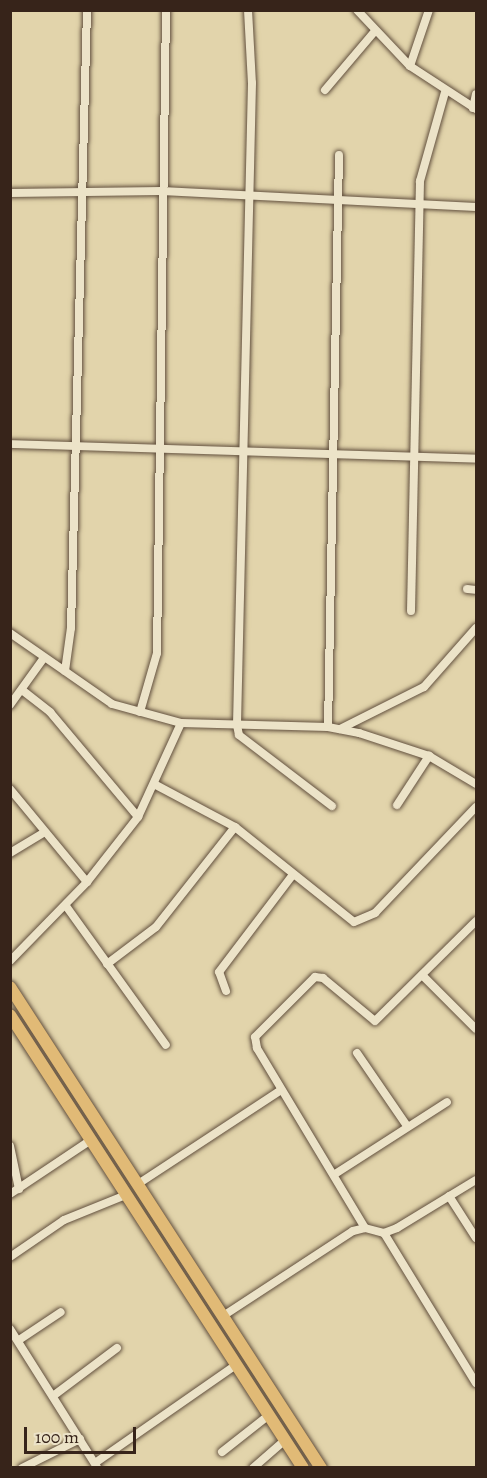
<!DOCTYPE html>
<style>
body{margin:0}
#map{position:relative;width:487px;height:1478px;overflow:hidden;background:#e2d4ab;font-family:Alegreya,serif}
div>[style]{position:absolute}
.roads{filter:drop-shadow(0 0 2px #62503e) drop-shadow(0 0 2px #62503e)}
.street>*{height:8px;margin:-4px;padding:0 4px;transform-origin:4px;border-radius:4px;background:#ece3c8}
.primary>*{height:12px;margin:-6px;padding:0 6px;transform-origin:6px;border-radius:6px;background:#e1ba76}
span{translate:-50% -50%;white-space:nowrap;text-align:center;line-height:1.15;-webkit-text-stroke:4.5px #ece3c8;paint-order:stroke}
.frame{position:absolute;inset:0;border:12px solid #37241a;pointer-events:none}
.scale{position:absolute;left:24px;top:1427px;width:112px;height:27px;box-sizing:border-box;border:3px solid #37241a;border-top:0;padding-left:8px;font-size:18px;line-height:21px;white-space:nowrap;color:#37241a;-webkit-text-stroke:4px #ece3c8;paint-order:stroke}
</style>
<div id="map">
<div class="roads">
<div class="street">
<div style="left:248px;top:10px;width:73px;rotate:86.9deg"></div>
<div style="left:252px;top:83px;width:642px;rotate:91.34deg"></div>
<div style="left:237px;top:725px;width:10px;rotate:79deg"></div>
<div style="left:239px;top:735px;width:117px;rotate:37.4deg"></div>
<div style="left:357px;top:10px;width:77px;rotate:46.6deg"></div>
<div style="left:410px;top:66px;width:79px;rotate:33.1deg"></div>
<div style="left:410px;top:66px;width:59px;rotate:-71.3deg"></div>
<div style="left:325px;top:90px;width:77px;rotate:-49.7deg"></div>
<div style="left:473px;top:108px;width:14px;rotate:-78deg"></div>
<div style="left:10px;top:193px;width:152px;rotate:-0.8deg"></div>
<div style="left:162px;top:191px;width:314px;rotate:2.9deg"></div>
<div style="left:10px;top:444px;width:466px;rotate:1.8deg"></div>
<div style="left:467px;top:589px;width:9px;rotate:6deg"></div>
<div style="left:411px;top:611px;width:430px;rotate:-88.8deg"></div>
<div style="left:420px;top:181px;width:92px;rotate:-74.3deg"></div>
<div style="left:10px;top:633px;width:124px;rotate:34.8deg"></div>
<div style="left:112px;top:704px;width:72px;rotate:15.4deg"></div>
<div style="left:181px;top:723px;width:147px;rotate:1.6deg"></div>
<div style="left:328px;top:727px;width:32px;rotate:11deg"></div>
<div style="left:359px;top:733px;width:74px;rotate:18.2deg"></div>
<div style="left:429px;top:756px;width:55px;rotate:30.8deg"></div>
<div style="left:65px;top:671px;width:43px;rotate:-82.1deg"></div>
<div style="left:71px;top:628px;width:618px;rotate:-88.52deg"></div>
<div style="left:22px;top:690px;width:36px;rotate:38deg"></div>
<div style="left:50px;top:712px;width:137px;rotate:50deg"></div>
<div style="left:10px;top:705px;width:57px;rotate:-54.3deg"></div>
<div style="left:140px;top:712px;width:61px;rotate:-73.9deg"></div>
<div style="left:157px;top:653px;width:643px;rotate:-89.2deg"></div>
<div style="left:328px;top:727px;width:572px;rotate:-88.9deg"></div>
<div style="left:340px;top:729px;width:94px;rotate:-26.6deg"></div>
<div style="left:424px;top:687px;width:79px;rotate:-48.6deg"></div>
<div style="left:154px;top:784px;width:92px;rotate:28deg"></div>
<div style="left:235px;top:827px;width:152px;rotate:38.6deg"></div>
<div style="left:354px;top:922px;width:23px;rotate:-23deg"></div>
<div style="left:375px;top:913px;width:146px;rotate:-46.4deg"></div>
<div style="left:10px;top:789px;width:121px;rotate:50.4deg"></div>
<div style="left:397px;top:805px;width:59px;rotate:-56.9deg"></div>
<div style="left:10px;top:853px;width:39px;rotate:-31deg"></div>
<div style="left:66px;top:906px;width:171px;rotate:54.3deg"></div>
<div style="left:10px;top:961px;width:110px;rotate:-45.7deg"></div>
<div style="left:87px;top:882px;width:83px;rotate:-51.9deg"></div>
<div style="left:138px;top:817px;width:103px;rotate:-65.4deg"></div>
<div style="left:107px;top:964px;width:61px;rotate:-37.1deg"></div>
<div style="left:156px;top:927px;width:127px;rotate:-51.7deg"></div>
<div style="left:422px;top:975px;width:76px;rotate:45deg"></div>
<div style="left:226px;top:991px;width:20px;rotate:-110deg"></div>
<div style="left:219px;top:972px;width:121px;rotate:-52.8deg"></div>
<div style="left:357px;top:1053px;width:88px;rotate:55.6deg"></div>
<div style="left:10px;top:1146px;width:44px;rotate:78.2deg"></div>
<div style="left:335px;top:1174px;width:133px;rotate:-32.7deg"></div>
<div style="left:138px;top:1184px;width:171px;rotate:-33.3deg"></div>
<div style="left:10px;top:1194px;width:97px;rotate:-33.7deg"></div>
<div style="left:449px;top:1196px;width:50px;rotate:57.3deg"></div>
<div style="left:365px;top:1228px;width:210px;rotate:-121deg"></div>
<div style="left:257px;top:1048px;width:11px;rotate:-100deg"></div>
<div style="left:255px;top:1037px;width:85px;rotate:-45deg"></div>
<div style="left:315px;top:977px;width:8px;rotate:7deg"></div>
<div style="left:323px;top:978px;width:67px;rotate:39.6deg"></div>
<div style="left:375px;top:1021px;width:142px;rotate:-44.7deg"></div>
<div style="left:384px;top:1233px;width:176px;rotate:58.5deg"></div>
<div style="left:10px;top:1257px;width:65px;rotate:-34.4deg"></div>
<div style="left:64px;top:1220px;width:67px;rotate:-22deg"></div>
<div style="left:223px;top:1316px;width:155px;rotate:-33.2deg"></div>
<div style="left:353px;top:1231px;width:12px;rotate:-14deg"></div>
<div style="left:365px;top:1228px;width:20px;rotate:15deg"></div>
<div style="left:384px;top:1233px;width:14px;rotate:-21deg"></div>
<div style="left:397px;top:1228px;width:92px;rotate:-31.3deg"></div>
<div style="left:10px;top:1329px;width:163px;rotate:57.8deg"></div>
<div style="left:19px;top:1340px;width:50px;rotate:-33.7deg"></div>
<div style="left:53px;top:1396px;width:80px;rotate:-36.9deg"></div>
<div style="left:222px;top:1452px;width:60px;rotate:-38.2deg"></div>
<div style="left:95px;top:1463px;width:172px;rotate:-34.8deg"></div>
<div style="left:22px;top:1468px;width:65px;rotate:-26.6deg"></div>
<div style="left:253px;top:1468px;width:43px;rotate:-41.2deg"></div>
</div>
<div class="primary">
<div style="left:10px;top:987px;width:573px;rotate:57.11deg"></div>
<div style="left:10px;top:1015px;width:539px;rotate:57.11deg"></div>
</div>
</div>
<div class="frame"></div>
<div class="scale">100 m</div>
</div>
